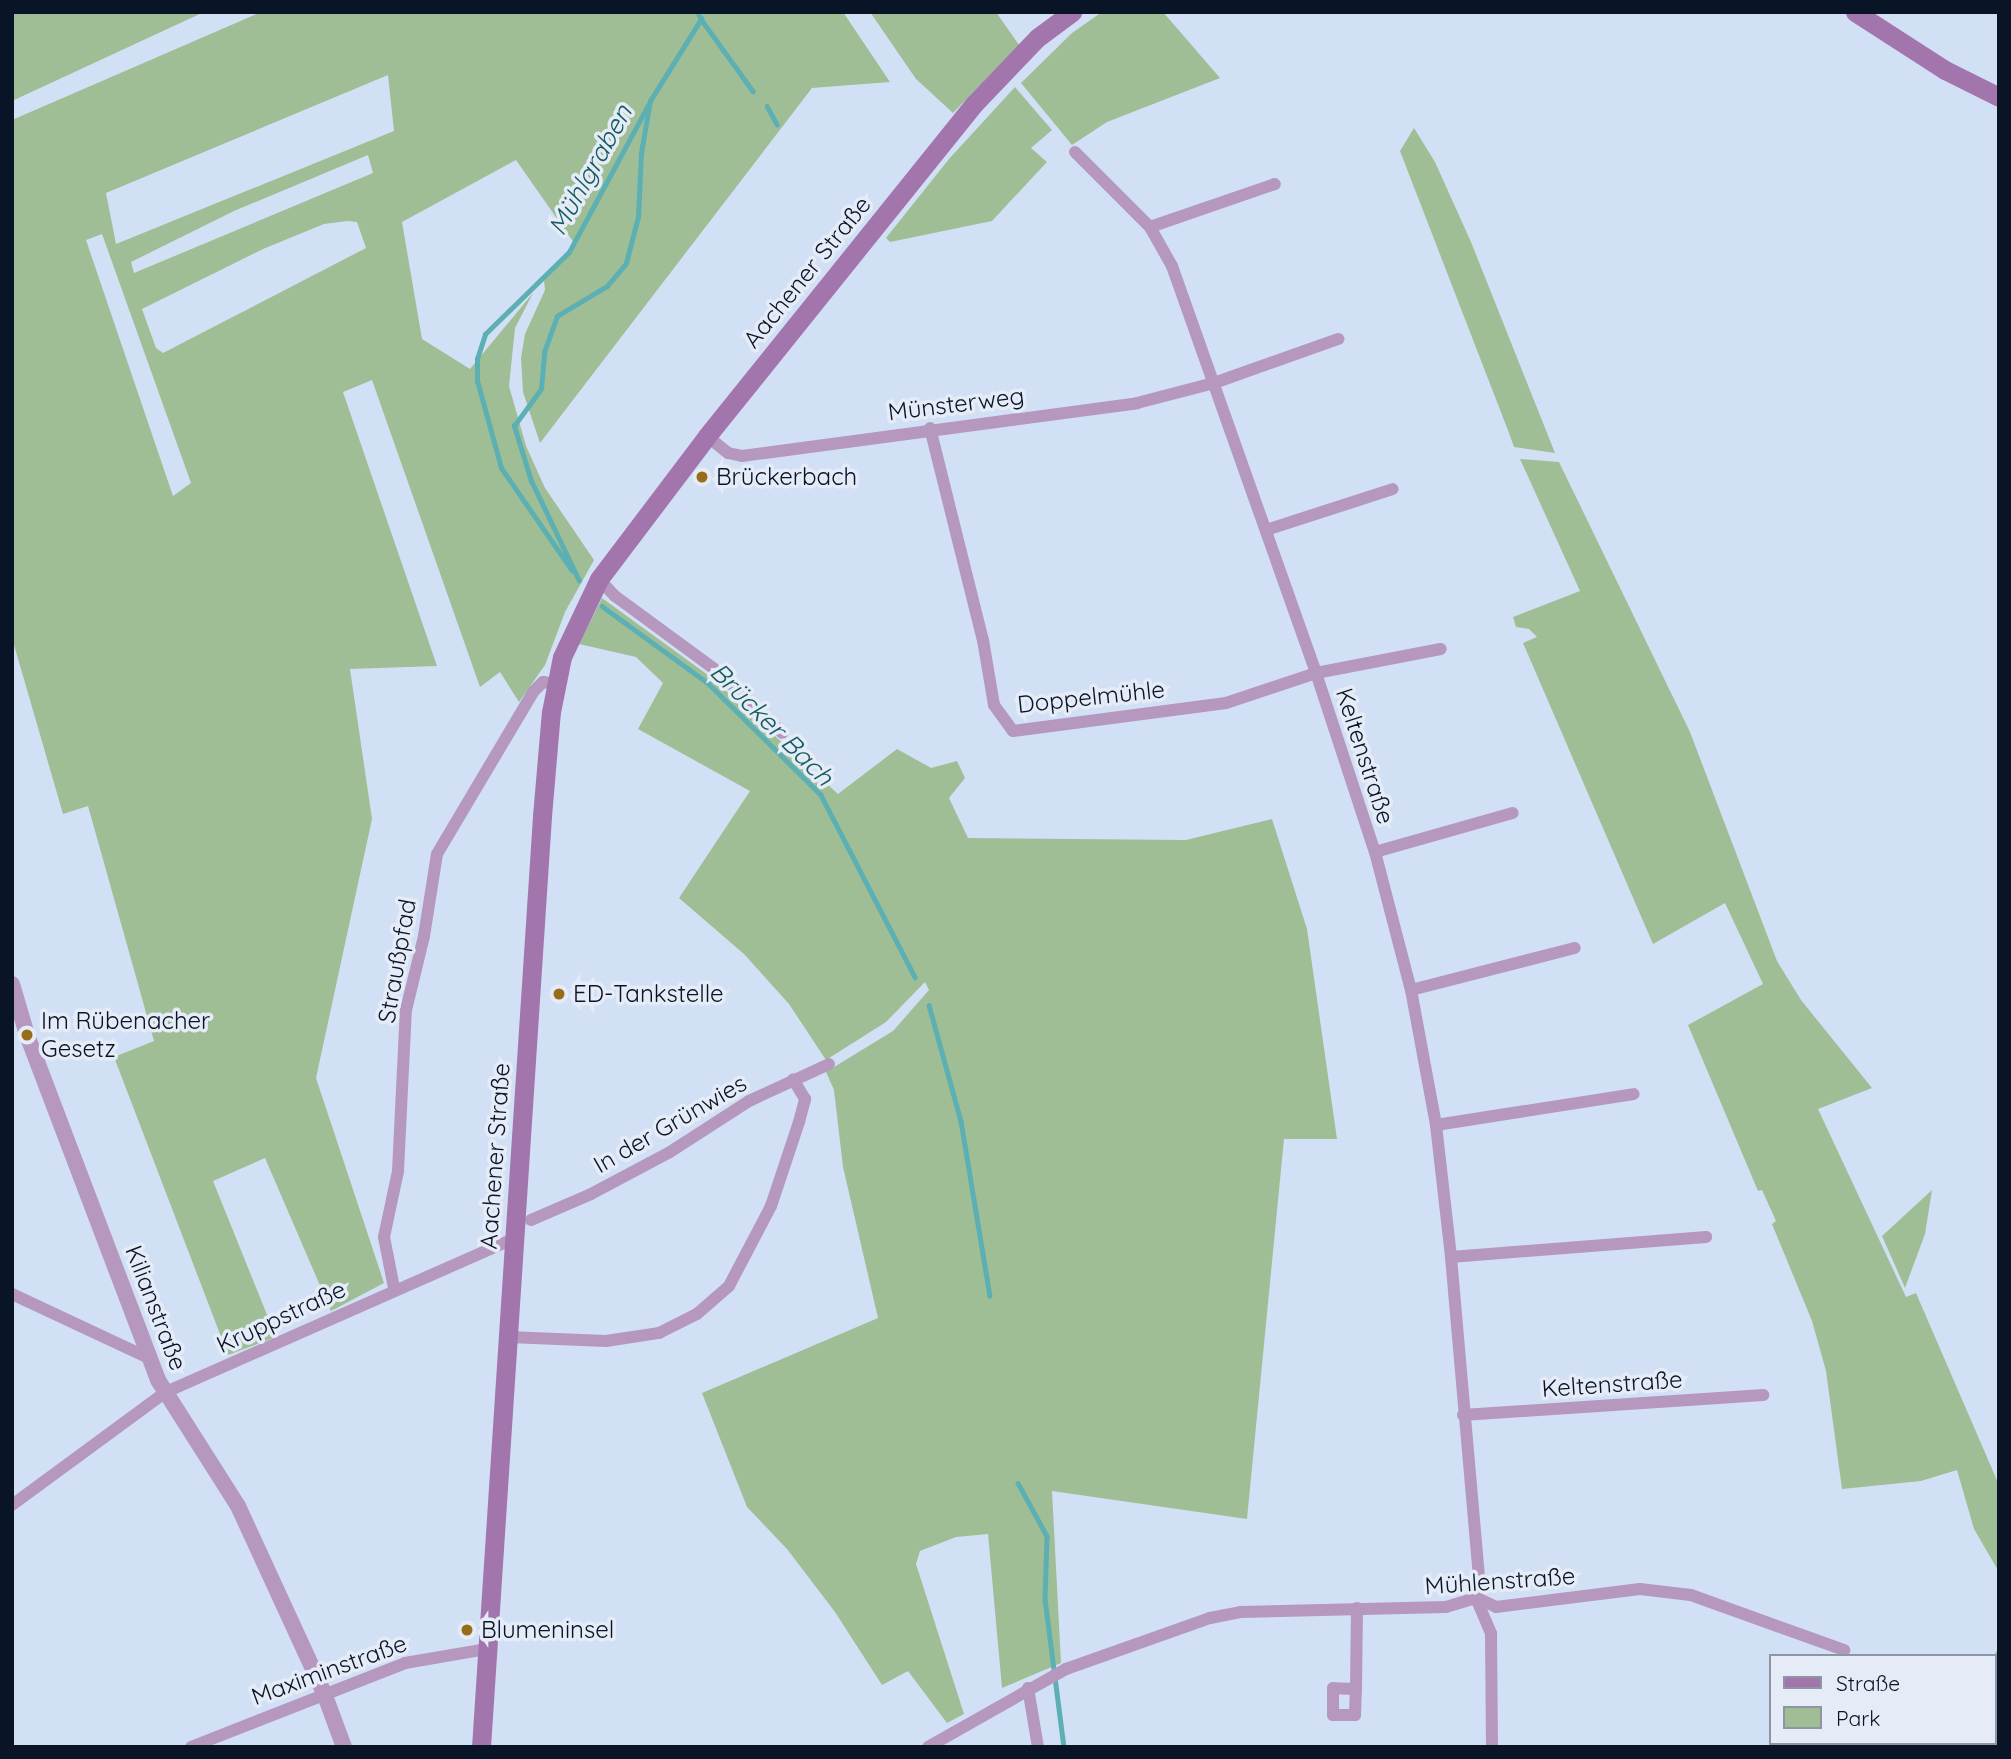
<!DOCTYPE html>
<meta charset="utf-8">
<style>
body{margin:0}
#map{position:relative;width:2011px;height:1759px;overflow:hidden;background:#d2e0f5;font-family:Quicksand,sans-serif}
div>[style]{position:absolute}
.green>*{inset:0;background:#9fbe96}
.stream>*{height:4.5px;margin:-2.25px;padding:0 2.25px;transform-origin:2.25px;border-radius:2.25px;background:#5cb0b3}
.minor>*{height:12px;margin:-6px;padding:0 6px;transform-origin:6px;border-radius:6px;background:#b698bf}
.tertiary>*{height:16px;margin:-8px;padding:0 8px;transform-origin:8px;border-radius:8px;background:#b698bf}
.secondary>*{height:19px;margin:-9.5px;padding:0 9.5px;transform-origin:9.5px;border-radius:9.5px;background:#a275ad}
.dots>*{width:19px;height:19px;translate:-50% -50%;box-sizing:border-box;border:4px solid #e6ecf7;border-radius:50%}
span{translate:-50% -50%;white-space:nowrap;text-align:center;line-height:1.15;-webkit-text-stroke:7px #e6ecf7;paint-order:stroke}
.street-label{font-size:24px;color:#091426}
.poi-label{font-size:24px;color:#091426}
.left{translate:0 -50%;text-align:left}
.water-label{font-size:26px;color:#145c5f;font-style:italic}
.frame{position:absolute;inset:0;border:14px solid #091426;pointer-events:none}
.legend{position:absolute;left:1769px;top:1654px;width:228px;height:91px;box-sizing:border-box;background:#e6ecf7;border:2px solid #8e96a3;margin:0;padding:9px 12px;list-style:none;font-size:21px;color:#091426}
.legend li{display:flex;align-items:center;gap:14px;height:35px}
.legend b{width:35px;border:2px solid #8e96a3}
</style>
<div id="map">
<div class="green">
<div style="clip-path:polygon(12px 12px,204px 12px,12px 101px)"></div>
<div style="clip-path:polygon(evenodd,261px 12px,843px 12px,890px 82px,812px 88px,540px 443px,523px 392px,521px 358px,525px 334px,545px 290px,544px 280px,574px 243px,516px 160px,402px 222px,422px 339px,470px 369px,533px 293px,515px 328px,509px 386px,526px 446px,545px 488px,594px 560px,565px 612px,545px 665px,519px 702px,500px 672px,480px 687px,372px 380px,343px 392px,437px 666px,350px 669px,372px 819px,316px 1078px,384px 1283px,331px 1311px,265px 1158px,213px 1181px,276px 1337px,228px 1355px,114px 1057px,154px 1041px,88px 806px,63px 814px,12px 638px,12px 120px,261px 12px,388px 75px,394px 131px,116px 244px,106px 193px,388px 75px,261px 12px,368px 155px,373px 173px,134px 273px,131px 262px,234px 211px,368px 155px,261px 12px,347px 221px,357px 222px,366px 248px,163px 353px,156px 348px,142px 309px,263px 249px,324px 224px,347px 221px,261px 12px,102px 234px,191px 483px,173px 496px,86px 240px,102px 234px)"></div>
<div style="clip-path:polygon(870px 12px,996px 12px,1019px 45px,953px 113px,916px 79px)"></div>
<div style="clip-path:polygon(1102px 12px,1163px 12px,1220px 78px,1107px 122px,1072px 145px,1021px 83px,1072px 33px)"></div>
<div style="clip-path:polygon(1015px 87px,1052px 130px,1031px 148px,1047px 162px,992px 221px,890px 242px,886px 238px,949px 159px)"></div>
<div style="clip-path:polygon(1414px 128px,1435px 162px,1471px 242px,1555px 453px,1514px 447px,1509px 433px,1400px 151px)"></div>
<div style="clip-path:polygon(1520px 459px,1559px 462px,1690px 732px,1777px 961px,1801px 1000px,1872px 1088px,1818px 1109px,1906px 1297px,1916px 1293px,1999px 1485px,1999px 1572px,1974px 1529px,1957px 1470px,1921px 1481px,1842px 1489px,1826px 1371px,1812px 1321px,1772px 1224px,1776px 1221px,1762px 1190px,1758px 1191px,1688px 1025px,1763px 984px,1725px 903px,1653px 944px,1523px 643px,1537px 637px,1529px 629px,1516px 627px,1513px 617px,1580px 591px)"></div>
<div style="clip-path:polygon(602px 598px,712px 678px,838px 794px,897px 749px,931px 768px,957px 761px,965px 778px,949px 798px,968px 838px,1186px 840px,1272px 819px,1307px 929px,1337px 1139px,1284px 1139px,1247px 1519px,1052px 1491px,1061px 1663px,1002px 1688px,988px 1534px,956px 1537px,920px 1551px,916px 1564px,964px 1714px,947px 1723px,908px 1671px,882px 1685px,835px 1612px,787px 1549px,747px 1507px,702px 1393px,878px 1318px,843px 1167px,834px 1090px,826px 1072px,893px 1031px,929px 990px,925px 982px,886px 1022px,826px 1060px,789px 1004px,744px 954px,679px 898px,750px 791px,638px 729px,663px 683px,636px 657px,579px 644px)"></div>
<div style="clip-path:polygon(1932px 1190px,1925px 1234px,1905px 1288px,1882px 1236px)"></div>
<div style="clip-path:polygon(1999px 1646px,1999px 1747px,1879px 1747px,1995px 1743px,1994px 1656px)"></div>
</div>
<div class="stream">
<div style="left:701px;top:19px;width:89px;rotate:54.2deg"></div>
<div style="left:767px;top:106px;width:21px;rotate:61deg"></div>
<div style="left:572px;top:571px;width:125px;rotate:-124.6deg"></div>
<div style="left:501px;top:468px;width:90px;rotate:-105.4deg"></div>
<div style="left:477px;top:381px;width:22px;rotate:-90deg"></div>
<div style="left:477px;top:359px;width:26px;rotate:-72deg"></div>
<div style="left:485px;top:334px;width:117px;rotate:-44.3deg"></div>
<div style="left:569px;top:252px;width:167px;rotate:-61.7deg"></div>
<div style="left:579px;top:581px;width:111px;rotate:-115.6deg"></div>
<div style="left:531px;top:481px;width:58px;rotate:-107.2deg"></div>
<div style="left:514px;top:426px;width:46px;rotate:-53.9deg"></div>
<div style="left:541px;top:389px;width:37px;rotate:-85deg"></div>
<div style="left:544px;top:352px;width:38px;rotate:-70deg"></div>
<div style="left:557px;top:316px;width:58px;rotate:-31deg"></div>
<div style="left:607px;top:286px;width:30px;rotate:-50deg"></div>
<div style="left:626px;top:263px;width:48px;rotate:-75.4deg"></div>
<div style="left:638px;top:217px;width:64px;rotate:-87.3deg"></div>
<div style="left:641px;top:153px;width:53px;rotate:-80.2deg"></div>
<div style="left:650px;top:101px;width:97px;rotate:-58.1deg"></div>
<div style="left:701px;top:19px;width:8px;rotate:-120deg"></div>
<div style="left:602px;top:606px;width:131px;rotate:36deg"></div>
<div style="left:708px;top:683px;width:159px;rotate:44.7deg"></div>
<div style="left:821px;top:795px;width:205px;rotate:62.7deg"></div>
<div style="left:929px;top:1005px;width:120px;rotate:74.6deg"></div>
<div style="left:961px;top:1121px;width:177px;rotate:80.6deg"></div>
<div style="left:1018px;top:1483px;width:60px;rotate:61.3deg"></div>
<div style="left:1047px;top:1536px;width:63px;rotate:91.8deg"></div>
<div style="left:1045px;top:1599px;width:149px;rotate:82.7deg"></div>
</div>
<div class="minor">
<div style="left:1075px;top:152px;width:106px;rotate:45deg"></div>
<div style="left:1150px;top:227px;width:45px;rotate:60.6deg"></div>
<div style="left:1172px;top:266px;width:432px;rotate:70.5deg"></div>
<div style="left:1316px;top:673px;width:188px;rotate:71.8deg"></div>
<div style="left:1375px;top:852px;width:143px;rotate:75.4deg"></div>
<div style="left:1411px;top:990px;width:137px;rotate:79.5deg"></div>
<div style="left:1436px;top:1125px;width:133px;rotate:83.5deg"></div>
<div style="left:1451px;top:1257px;width:322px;rotate:85deg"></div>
<div style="left:1479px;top:1578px;width:20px;rotate:99deg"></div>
<div style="left:1476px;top:1598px;width:39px;rotate:67deg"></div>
<div style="left:1491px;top:1634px;width:113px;rotate:89.5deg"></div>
<div style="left:1150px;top:227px;width:132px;rotate:-19deg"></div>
<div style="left:930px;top:428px;width:219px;rotate:76deg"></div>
<div style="left:983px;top:640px;width:66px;rotate:80.4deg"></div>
<div style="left:994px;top:705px;width:32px;rotate:54deg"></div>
<div style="left:1013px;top:731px;width:215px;rotate:-7.5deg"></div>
<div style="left:1226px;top:703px;width:95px;rotate:-18.4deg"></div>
<div style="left:1316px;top:673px;width:127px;rotate:-10.9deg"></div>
<div style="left:707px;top:436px;width:27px;rotate:39deg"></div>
<div style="left:728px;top:453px;width:14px;rotate:12deg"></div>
<div style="left:742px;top:456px;width:399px;rotate:-7.6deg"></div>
<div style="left:1137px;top:403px;width:80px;rotate:-14.6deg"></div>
<div style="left:1214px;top:383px;width:132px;rotate:-19.5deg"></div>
<div style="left:1266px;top:530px;width:133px;rotate:-17.9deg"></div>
<div style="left:599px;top:579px;width:23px;rotate:47deg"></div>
<div style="left:615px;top:596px;width:132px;rotate:36.3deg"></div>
<div style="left:721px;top:674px;width:85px;rotate:44deg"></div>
<div style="left:1375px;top:852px;width:143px;rotate:-15.8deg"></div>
<div style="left:1411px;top:990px;width:169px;rotate:-14.4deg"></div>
<div style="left:1436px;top:1125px;width:200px;rotate:-8.9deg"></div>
<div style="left:531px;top:1220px;width:65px;rotate:-23.4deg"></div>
<div style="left:591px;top:1194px;width:89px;rotate:-28deg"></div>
<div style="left:670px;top:1152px;width:94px;rotate:-32.8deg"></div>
<div style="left:749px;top:1101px;width:88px;rotate:-24.8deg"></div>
<div style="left:1451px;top:1257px;width:256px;rotate:-4.5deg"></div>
<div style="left:394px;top:1288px;width:52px;rotate:-101.1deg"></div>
<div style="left:384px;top:1237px;width:67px;rotate:-78deg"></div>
<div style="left:398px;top:1171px;width:161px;rotate:-87.2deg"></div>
<div style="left:406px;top:1010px;width:76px;rotate:-76.3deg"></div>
<div style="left:424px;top:936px;width:83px;rotate:-81deg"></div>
<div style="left:437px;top:854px;width:188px;rotate:-59.3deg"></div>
<div style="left:533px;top:692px;width:14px;rotate:-45deg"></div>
<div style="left:543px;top:682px;width:13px;rotate:9deg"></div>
<div style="left:12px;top:1294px;width:153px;rotate:25.1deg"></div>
<div style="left:507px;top:1337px;width:99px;rotate:2.3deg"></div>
<div style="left:606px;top:1341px;width:54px;rotate:-8.6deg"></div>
<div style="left:659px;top:1333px;width:42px;rotate:-26.6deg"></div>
<div style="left:697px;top:1314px;width:43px;rotate:-41.2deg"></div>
<div style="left:729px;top:1286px;width:90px;rotate:-62.3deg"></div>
<div style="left:771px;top:1206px;width:89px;rotate:-71.6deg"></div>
<div style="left:799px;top:1122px;width:24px;rotate:-75deg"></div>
<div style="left:805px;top:1099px;width:23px;rotate:-121deg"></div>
<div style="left:1463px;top:1415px;width:301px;rotate:-3.8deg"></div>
<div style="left:12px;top:1505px;width:191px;rotate:-36.3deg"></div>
<div style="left:166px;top:1392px;width:379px;rotate:-23.8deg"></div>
<div style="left:1477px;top:1598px;width:21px;rotate:25deg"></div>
<div style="left:1496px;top:1607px;width:145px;rotate:-7.1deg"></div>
<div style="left:1640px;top:1589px;width:51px;rotate:6.7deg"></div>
<div style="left:1691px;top:1595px;width:163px;rotate:19.8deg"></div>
<div style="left:1028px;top:1688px;width:60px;rotate:80.4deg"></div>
<div style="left:1356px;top:1689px;width:23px;rotate:-178deg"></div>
<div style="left:1333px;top:1688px;width:27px;rotate:90deg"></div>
<div style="left:1333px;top:1715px;width:22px"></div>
<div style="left:1355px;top:1715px;width:26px;rotate:-88deg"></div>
<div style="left:1356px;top:1689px;width:81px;rotate:-89.3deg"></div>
<div style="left:191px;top:1747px;width:230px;rotate:-21.4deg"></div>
<div style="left:405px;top:1663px;width:82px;rotate:-9.8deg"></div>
<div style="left:928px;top:1747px;width:159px;rotate:-29.5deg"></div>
<div style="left:1066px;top:1669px;width:153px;rotate:-19.5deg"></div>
<div style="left:1210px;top:1618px;width:31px;rotate:-11deg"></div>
<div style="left:1240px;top:1612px;width:206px;rotate:-1.4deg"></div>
<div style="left:1446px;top:1607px;width:31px;rotate:-17deg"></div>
</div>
<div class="tertiary">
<div style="left:12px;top:984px;width:53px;rotate:73.6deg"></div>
<div style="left:27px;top:1035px;width:369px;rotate:69.2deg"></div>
<div style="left:158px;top:1380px;width:149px;rotate:57.6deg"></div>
<div style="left:238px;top:1506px;width:206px;rotate:65.3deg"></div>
<div style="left:324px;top:1693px;width:58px;rotate:69.7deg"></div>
</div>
<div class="secondary">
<div style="left:1855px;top:12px;width:107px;rotate:32.8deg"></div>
<div style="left:1945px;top:70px;width:60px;rotate:26.6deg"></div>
<div style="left:481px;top:1747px;width:933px;rotate:-86.25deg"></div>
<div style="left:542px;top:816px;width:104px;rotate:-85.1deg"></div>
<div style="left:551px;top:712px;width:56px;rotate:-78.7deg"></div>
<div style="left:562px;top:657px;width:86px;rotate:-64.6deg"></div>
<div style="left:599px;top:579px;width:179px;rotate:-52.9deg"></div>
<div style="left:707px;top:436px;width:426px;rotate:-51.2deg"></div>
<div style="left:974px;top:104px;width:91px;rotate:-46.3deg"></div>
<div style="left:1037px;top:38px;width:44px;rotate:-36.6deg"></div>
</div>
<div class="dots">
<div style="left:702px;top:477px;background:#986d1a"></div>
<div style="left:559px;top:994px;background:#986d1a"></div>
<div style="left:27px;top:1035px;background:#986d1a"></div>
<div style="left:467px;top:1630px;background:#986d1a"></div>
</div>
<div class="street-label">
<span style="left:807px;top:272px;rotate:-51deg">Aachener Straße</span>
<span style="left:956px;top:404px;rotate:-7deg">Münsterweg</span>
<span style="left:1091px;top:697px;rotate:-6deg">Doppelmühle</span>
<span style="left:1365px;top:756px;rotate:72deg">Keltenstraße</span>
<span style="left:397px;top:961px;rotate:-80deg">Straußpfad</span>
<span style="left:670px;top:1124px;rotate:-30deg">In der Grünwies</span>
<span style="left:495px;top:1156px;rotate:-86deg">Aachener Straße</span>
<span style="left:156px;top:1308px;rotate:69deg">Kilianstraße</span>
<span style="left:281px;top:1317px;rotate:-25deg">Kruppstraße</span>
<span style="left:1612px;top:1384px;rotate:-4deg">Keltenstraße</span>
<span style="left:1500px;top:1581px;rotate:-4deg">Mühlenstraße</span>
<span style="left:329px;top:1670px;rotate:-20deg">Maximinstraße</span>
</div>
<div class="poi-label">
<span class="left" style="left:716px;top:477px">Brückerbach</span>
<span class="left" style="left:573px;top:994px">ED-Tankstelle</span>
<span class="left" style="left:41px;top:1035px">Im Rübenacher<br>Gesetz</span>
<span class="left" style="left:481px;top:1630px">Blumeninsel</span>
</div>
<div class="water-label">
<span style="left:590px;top:170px;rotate:-61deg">Mühlgraben</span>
<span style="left:772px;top:724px;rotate:45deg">Brücker Bach</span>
</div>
<div class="frame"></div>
<ul class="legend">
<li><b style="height:9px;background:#a275ad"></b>Straße</li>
<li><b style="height:19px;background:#9fbe96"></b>Park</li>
</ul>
</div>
